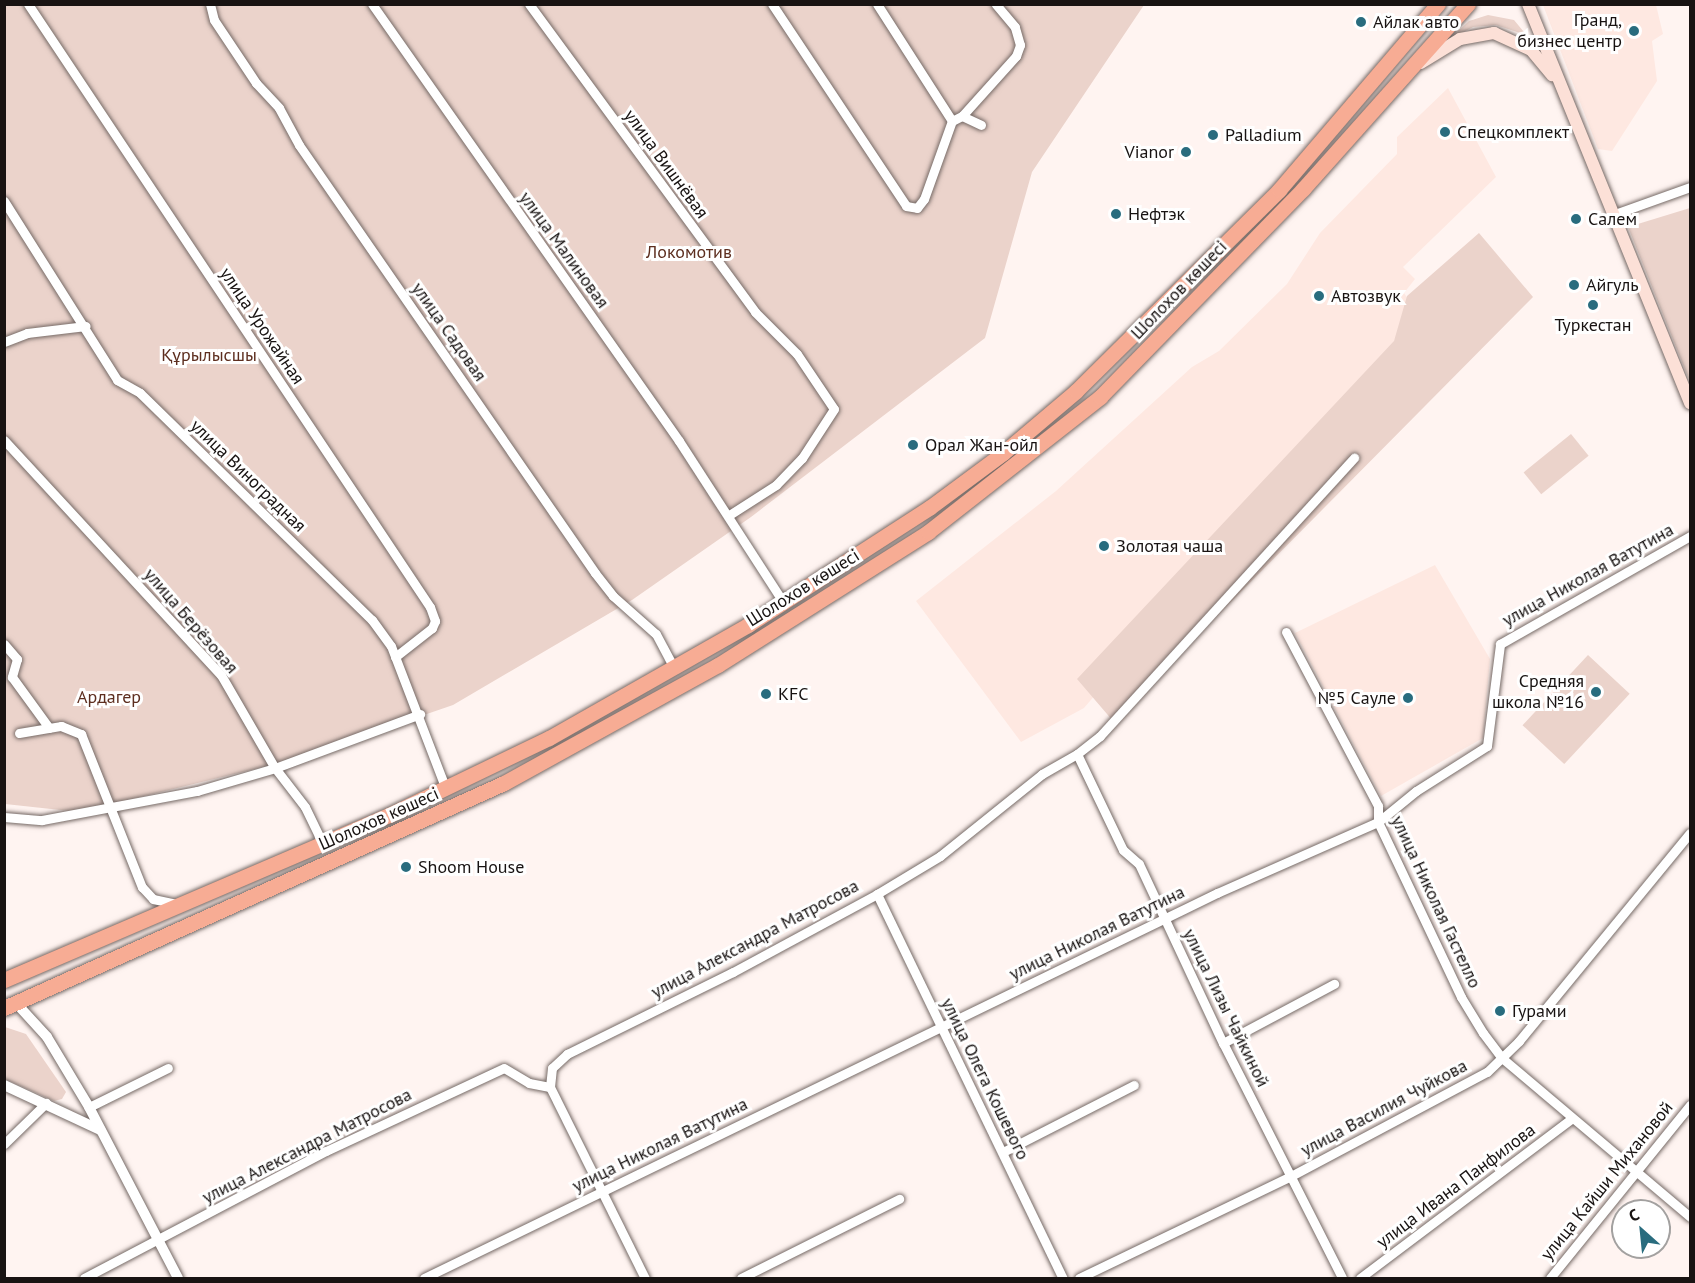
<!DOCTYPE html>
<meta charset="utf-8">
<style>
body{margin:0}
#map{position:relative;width:1695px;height:1283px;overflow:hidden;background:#fff4f1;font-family:"PT Sans",sans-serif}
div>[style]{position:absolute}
.built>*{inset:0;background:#fee8e1}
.green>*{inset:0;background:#ebd3cb;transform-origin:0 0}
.roads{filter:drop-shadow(0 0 2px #766a66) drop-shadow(0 0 2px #766a66)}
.minor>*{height:9px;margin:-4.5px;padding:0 4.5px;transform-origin:4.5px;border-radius:4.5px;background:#fff}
.tertiary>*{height:10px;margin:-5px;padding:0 5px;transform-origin:5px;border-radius:5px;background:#fff}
.secondary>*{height:12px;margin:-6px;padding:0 6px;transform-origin:6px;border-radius:6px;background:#fce0d7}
.trunk>*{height:15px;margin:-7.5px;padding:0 7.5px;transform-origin:7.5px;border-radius:7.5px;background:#f7ac94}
.dots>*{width:16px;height:16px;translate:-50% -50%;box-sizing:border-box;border:3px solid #fff;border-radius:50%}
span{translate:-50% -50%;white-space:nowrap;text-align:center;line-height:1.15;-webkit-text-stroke:6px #fff;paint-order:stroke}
.poi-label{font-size:18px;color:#181312}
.right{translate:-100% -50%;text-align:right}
.left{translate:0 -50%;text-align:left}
.street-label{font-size:18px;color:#181312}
.park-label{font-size:18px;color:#5d2e1f}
.frame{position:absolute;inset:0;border:6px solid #181312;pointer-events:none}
.north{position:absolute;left:1611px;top:1199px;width:60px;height:60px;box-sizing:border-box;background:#fff;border:2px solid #a3a1a0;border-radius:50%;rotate:333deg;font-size:16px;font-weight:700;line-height:24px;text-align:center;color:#181312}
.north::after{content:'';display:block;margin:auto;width:21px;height:27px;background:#296c7e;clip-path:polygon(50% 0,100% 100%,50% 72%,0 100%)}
</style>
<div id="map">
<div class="built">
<div style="clip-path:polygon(1543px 5px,1656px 5px,1663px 34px,1652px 41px,1657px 81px,1612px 151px,1598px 149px)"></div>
<div style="clip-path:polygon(1448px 88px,1496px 177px,1403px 267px,1415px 279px,1404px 293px,1410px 302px,1391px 349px,1084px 708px,1021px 742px,916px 601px,1056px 491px,1192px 367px,1219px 351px,1287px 284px,1320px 233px,1397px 154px,1397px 137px)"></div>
<div style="clip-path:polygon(1435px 565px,1490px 659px,1483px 738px,1381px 796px,1295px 633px)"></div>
</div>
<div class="green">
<div style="clip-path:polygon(4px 5px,1144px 5px,1032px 172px,985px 338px,751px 517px,632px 600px,453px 705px,296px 759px,79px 812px,5px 804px)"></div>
<div style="clip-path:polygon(1488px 15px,1514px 20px,1533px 43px,1520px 33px,1496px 25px,1473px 27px,1450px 39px,1469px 21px)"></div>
<div style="clip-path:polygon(1690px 208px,1690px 382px,1628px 227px)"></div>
<div style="clip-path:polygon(1479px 233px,1533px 297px,1113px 721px,1077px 679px,1394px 341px,1407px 296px)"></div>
<div style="left:1571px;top:434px;width:28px;height:61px;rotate:51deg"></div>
<div style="left:1588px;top:655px;width:57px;height:96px;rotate:43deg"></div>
<div style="clip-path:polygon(5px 1027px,26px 1034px,66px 1092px,62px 1099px,54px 1101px,5px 1079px)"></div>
</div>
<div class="roads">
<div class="minor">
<div style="left:28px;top:4px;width:725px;rotate:56.31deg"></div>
<div style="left:430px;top:607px;width:15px;rotate:70deg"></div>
<div style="left:435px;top:621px;width:8px;rotate:113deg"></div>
<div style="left:432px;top:628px;width:47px;rotate:141.9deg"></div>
<div style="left:210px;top:4px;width:16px;rotate:76deg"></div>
<div style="left:214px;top:20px;width:76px;rotate:56.3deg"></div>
<div style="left:256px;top:83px;width:34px;rotate:47deg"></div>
<div style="left:279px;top:108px;width:42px;rotate:61.6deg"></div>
<div style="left:299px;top:145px;width:520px;rotate:55.33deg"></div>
<div style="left:595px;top:573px;width:29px;rotate:52deg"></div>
<div style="left:613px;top:596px;width:57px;rotate:41.5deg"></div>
<div style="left:656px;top:634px;width:38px;rotate:62deg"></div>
<div style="left:372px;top:4px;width:534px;rotate:54.91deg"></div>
<div style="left:679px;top:441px;width:193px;rotate:57.1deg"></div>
<div style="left:529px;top:4px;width:382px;rotate:53.7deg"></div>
<div style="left:755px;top:312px;width:59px;rotate:45deg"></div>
<div style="left:797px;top:354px;width:66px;rotate:56.1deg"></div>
<div style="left:834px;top:409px;width:59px;rotate:123.1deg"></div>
<div style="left:802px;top:458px;width:37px;rotate:134deg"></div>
<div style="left:776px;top:485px;width:56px;rotate:147.4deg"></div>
<div style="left:772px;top:4px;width:242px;rotate:56.4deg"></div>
<div style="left:906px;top:206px;width:11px;rotate:10deg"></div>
<div style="left:917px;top:208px;width:11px;rotate:-52deg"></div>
<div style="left:924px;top:199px;width:83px;rotate:-70.3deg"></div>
<div style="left:952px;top:121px;width:11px;rotate:-27deg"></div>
<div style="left:962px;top:116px;width:21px;rotate:25deg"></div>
<div style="left:877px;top:4px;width:139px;rotate:57.3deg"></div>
<div style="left:962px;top:116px;width:81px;rotate:-48deg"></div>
<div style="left:1016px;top:56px;width:12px;rotate:-70deg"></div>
<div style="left:1020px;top:45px;width:19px;rotate:-106deg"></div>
<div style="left:1015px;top:27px;width:30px;rotate:-130deg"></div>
<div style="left:4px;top:201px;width:212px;rotate:57.7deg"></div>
<div style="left:117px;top:380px;width:26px;rotate:29deg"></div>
<div style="left:140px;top:393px;width:325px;rotate:44.4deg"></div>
<div style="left:372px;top:620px;width:32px;rotate:54deg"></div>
<div style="left:391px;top:646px;width:153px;rotate:69deg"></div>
<div style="left:1612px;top:215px;width:83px;rotate:-19.7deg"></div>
<div style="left:4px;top:342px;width:25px;rotate:-21deg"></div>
<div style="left:27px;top:333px;width:59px;rotate:-6.8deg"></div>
<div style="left:4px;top:440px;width:320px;rotate:47.3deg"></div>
<div style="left:221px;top:675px;width:108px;rotate:59.9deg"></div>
<div style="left:275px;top:768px;width:49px;rotate:52.4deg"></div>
<div style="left:305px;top:807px;width:41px;rotate:64.1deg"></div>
<div style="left:1286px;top:632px;width:197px;rotate:62.1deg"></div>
<div style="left:1378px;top:806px;width:16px;rotate:90deg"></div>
<div style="left:1378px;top:822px;width:194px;rotate:64.6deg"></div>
<div style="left:1461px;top:997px;width:42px;rotate:58.6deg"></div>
<div style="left:1483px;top:1033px;width:31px;rotate:53deg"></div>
<div style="left:1502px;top:1058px;width:246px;rotate:40.2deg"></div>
<div style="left:4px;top:644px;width:20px;rotate:49deg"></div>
<div style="left:17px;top:659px;width:19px;rotate:106deg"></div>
<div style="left:12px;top:677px;width:63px;rotate:54deg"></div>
<div style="left:19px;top:733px;width:43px;rotate:-9.5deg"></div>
<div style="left:61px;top:726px;width:22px;rotate:22deg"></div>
<div style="left:81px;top:734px;width:165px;rotate:68.3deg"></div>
<div style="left:142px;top:887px;width:16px;rotate:47deg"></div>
<div style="left:153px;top:899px;width:25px;rotate:12deg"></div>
<div style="left:1077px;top:754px;width:106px;rotate:64.4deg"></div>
<div style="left:1123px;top:850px;width:21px;rotate:41deg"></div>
<div style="left:1139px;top:864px;width:198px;rotate:64.9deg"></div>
<div style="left:1223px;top:1043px;width:263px;rotate:63.1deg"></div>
<div style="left:4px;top:817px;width:38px;rotate:5deg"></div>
<div style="left:42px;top:820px;width:158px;rotate:-10.6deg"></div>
<div style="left:197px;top:791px;width:81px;rotate:-16.4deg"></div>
<div style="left:275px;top:768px;width:155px;rotate:-20.4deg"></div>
<div style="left:877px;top:894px;width:427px;rotate:64.2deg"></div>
<div style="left:1223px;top:1043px;width:126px;rotate:-28deg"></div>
<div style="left:550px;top:1087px;width:19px;rotate:-84deg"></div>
<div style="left:552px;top:1068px;width:21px;rotate:-43deg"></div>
<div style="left:567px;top:1054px;width:185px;rotate:-26.3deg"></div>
<div style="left:733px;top:972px;width:164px;rotate:-28.4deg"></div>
<div style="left:877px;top:894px;width:74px;rotate:-31.1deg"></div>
<div style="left:940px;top:856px;width:131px;rotate:-38.8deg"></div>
<div style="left:1042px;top:774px;width:40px;rotate:-29.7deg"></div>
<div style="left:1077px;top:754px;width:29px;rotate:-38deg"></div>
<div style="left:1100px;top:736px;width:377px;rotate:-47.6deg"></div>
<div style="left:550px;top:1087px;width:213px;rotate:63.6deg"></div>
<div style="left:89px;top:1107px;width:88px;rotate:-26.3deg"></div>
<div style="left:4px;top:1144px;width:59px;rotate:-44.3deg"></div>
<div style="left:1003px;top:1152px;width:147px;rotate:-27.1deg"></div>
<div style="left:84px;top:1278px;width:273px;rotate:-27.7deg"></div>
<div style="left:326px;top:1151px;width:196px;rotate:-25deg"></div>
<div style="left:504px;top:1068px;width:29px;rotate:31deg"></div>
<div style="left:529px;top:1083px;width:21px;rotate:11deg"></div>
<div style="left:424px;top:1278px;width:882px;rotate:-25.9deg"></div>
<div style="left:1217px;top:893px;width:176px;rotate:-23.8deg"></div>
<div style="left:1378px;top:822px;width:49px;rotate:-39.2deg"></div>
<div style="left:1416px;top:791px;width:84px;rotate:-32.4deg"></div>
<div style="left:1487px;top:746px;width:103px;rotate:-82.7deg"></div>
<div style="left:1500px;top:644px;width:219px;rotate:-29.6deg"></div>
<div style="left:741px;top:1278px;width:177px;rotate:-26.6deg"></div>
<div style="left:1079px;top:1278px;width:235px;rotate:-25.7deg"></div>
<div style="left:1291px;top:1176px;width:222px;rotate:-28deg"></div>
<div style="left:1487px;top:1072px;width:45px;rotate:-44.1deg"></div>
<div style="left:1519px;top:1041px;width:269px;rotate:-50.6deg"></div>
<div style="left:1360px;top:1278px;width:264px;rotate:-37deg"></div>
<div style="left:1550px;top:1278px;width:223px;rotate:-51deg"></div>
</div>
<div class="tertiary">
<div style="left:16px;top:1003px;width:46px;rotate:47.6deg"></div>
<div style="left:47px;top:1037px;width:82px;rotate:59deg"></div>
<div style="left:89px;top:1107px;width:193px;rotate:62.5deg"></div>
<div style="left:4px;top:1085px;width:106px;rotate:25.1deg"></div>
</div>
<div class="secondary">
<div style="left:1528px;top:4px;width:431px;rotate:67.9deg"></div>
<div style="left:1421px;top:63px;width:46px;rotate:-31.6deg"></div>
<div style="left:1460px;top:39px;width:35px;rotate:-10deg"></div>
<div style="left:1494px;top:33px;width:41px;rotate:24.7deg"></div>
<div style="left:1531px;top:50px;width:33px;rotate:50deg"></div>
</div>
<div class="trunk">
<div style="left:4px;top:980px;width:419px;rotate:-23.2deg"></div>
<div style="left:389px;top:815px;width:178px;rotate:-25.7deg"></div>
<div style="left:549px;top:738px;width:229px;rotate:-29.6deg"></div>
<div style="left:748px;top:625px;width:216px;rotate:-32.9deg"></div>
<div style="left:929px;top:508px;width:92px;rotate:-36.6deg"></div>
<div style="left:1003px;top:453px;width:96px;rotate:-40.3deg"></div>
<div style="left:1076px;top:391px;width:286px;rotate:-44.7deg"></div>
<div style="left:1279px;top:190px;width:245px;rotate:-49.5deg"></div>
<div style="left:4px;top:1008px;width:548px;rotate:-24.23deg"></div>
<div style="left:504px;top:783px;width:244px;rotate:-28.9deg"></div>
<div style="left:718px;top:665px;width:249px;rotate:-32.3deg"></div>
<div style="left:928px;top:532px;width:219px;rotate:-38.1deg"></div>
<div style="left:1100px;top:397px;width:291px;rotate:-45.7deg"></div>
<div style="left:1303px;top:189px;width:248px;rotate:-48.3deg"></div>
</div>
</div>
<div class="dots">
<div style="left:1361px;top:22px;background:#296c7e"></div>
<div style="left:1634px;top:31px;background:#296c7e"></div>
<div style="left:1445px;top:132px;background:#296c7e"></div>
<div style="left:1213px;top:135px;background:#296c7e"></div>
<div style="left:1186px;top:152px;background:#296c7e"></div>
<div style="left:1116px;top:214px;background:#296c7e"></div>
<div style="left:1576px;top:219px;background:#296c7e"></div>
<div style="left:1574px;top:285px;background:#296c7e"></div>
<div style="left:1319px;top:296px;background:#296c7e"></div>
<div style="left:1593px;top:305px;background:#296c7e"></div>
<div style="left:913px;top:445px;background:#296c7e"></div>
<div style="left:1104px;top:546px;background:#296c7e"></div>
<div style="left:1596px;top:692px;background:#296c7e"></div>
<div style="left:766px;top:694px;background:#296c7e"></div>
<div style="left:1408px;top:698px;background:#296c7e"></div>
<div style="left:406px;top:867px;background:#296c7e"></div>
<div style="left:1500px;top:1011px;background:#296c7e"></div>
</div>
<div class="poi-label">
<span class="right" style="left:1622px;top:31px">Гранд,<br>бизнес центр</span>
<span class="left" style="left:1373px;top:22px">Айлак авто</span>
<span class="left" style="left:1457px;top:132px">Спецкомплект</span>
<span class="left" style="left:1225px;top:135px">Palladium</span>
<span class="right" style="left:1174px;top:152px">Vianor</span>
<span class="left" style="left:1128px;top:214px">Нефтэк</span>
<span class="left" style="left:1588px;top:219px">Салем</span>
<span class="left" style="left:1586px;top:285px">Айгуль</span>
<span class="left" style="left:1331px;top:296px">Автозвук</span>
<span style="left:1593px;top:325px">Туркестан</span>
<span class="left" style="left:925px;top:445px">Орал Жан-ойл</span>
<span class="left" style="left:1116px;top:546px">Золотая чаша</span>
<span class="right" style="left:1584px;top:692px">Средняя<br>школа №16</span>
<span class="left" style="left:778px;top:694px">KFC</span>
<span class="right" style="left:1396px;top:698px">№5 Сауле</span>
<span class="left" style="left:418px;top:867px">Shoom House</span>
<span class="left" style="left:1512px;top:1011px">Гурами</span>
</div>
<div class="street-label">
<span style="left:666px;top:164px;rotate:54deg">улица Вишнёвая</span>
<span style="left:564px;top:250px;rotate:54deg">улица Малиновая</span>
<span style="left:1179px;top:290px;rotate:-46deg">Шолохов көшесі</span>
<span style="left:262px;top:326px;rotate:56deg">улица Урожайная</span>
<span style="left:449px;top:332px;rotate:55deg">улица Садовая</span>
<span style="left:248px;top:476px;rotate:44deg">улица Виноградная</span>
<span style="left:1588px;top:575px;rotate:-29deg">улица Николая Ватутина</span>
<span style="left:803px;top:588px;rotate:-32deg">Шолохов көшесі</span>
<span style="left:191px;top:621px;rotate:49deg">улица Берёзовая</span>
<span style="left:379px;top:819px;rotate:-24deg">Шолохов көшесі</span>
<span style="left:1436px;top:902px;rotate:65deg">улица Николая Гастелло</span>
<span style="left:1097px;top:933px;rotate:-26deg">улица Николая Ватутина</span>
<span style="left:755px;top:939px;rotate:-28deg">улица Александра Матросова</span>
<span style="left:1226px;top:1008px;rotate:64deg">улица Лизы Чайкиной</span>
<span style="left:985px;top:1079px;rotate:64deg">улица Олега Кошевого</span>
<span style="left:1384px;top:1108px;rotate:-28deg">улица Василия Чуйкова</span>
<span style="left:660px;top:1145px;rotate:-26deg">улица Николая Ватутина</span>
<span style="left:307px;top:1146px;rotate:-27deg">улица Александра Матросова</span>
<span style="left:1607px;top:1181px;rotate:-51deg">улица Кайши Михановой</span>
<span style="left:1456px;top:1186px;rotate:-37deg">улица Ивана Панфилова</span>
</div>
<div class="park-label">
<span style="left:689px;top:252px">Локомотив</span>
<span style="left:209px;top:355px">Құрылысшы</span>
<span style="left:109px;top:697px">Ардагер</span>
</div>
<div class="frame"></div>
<div class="north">С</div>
</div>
